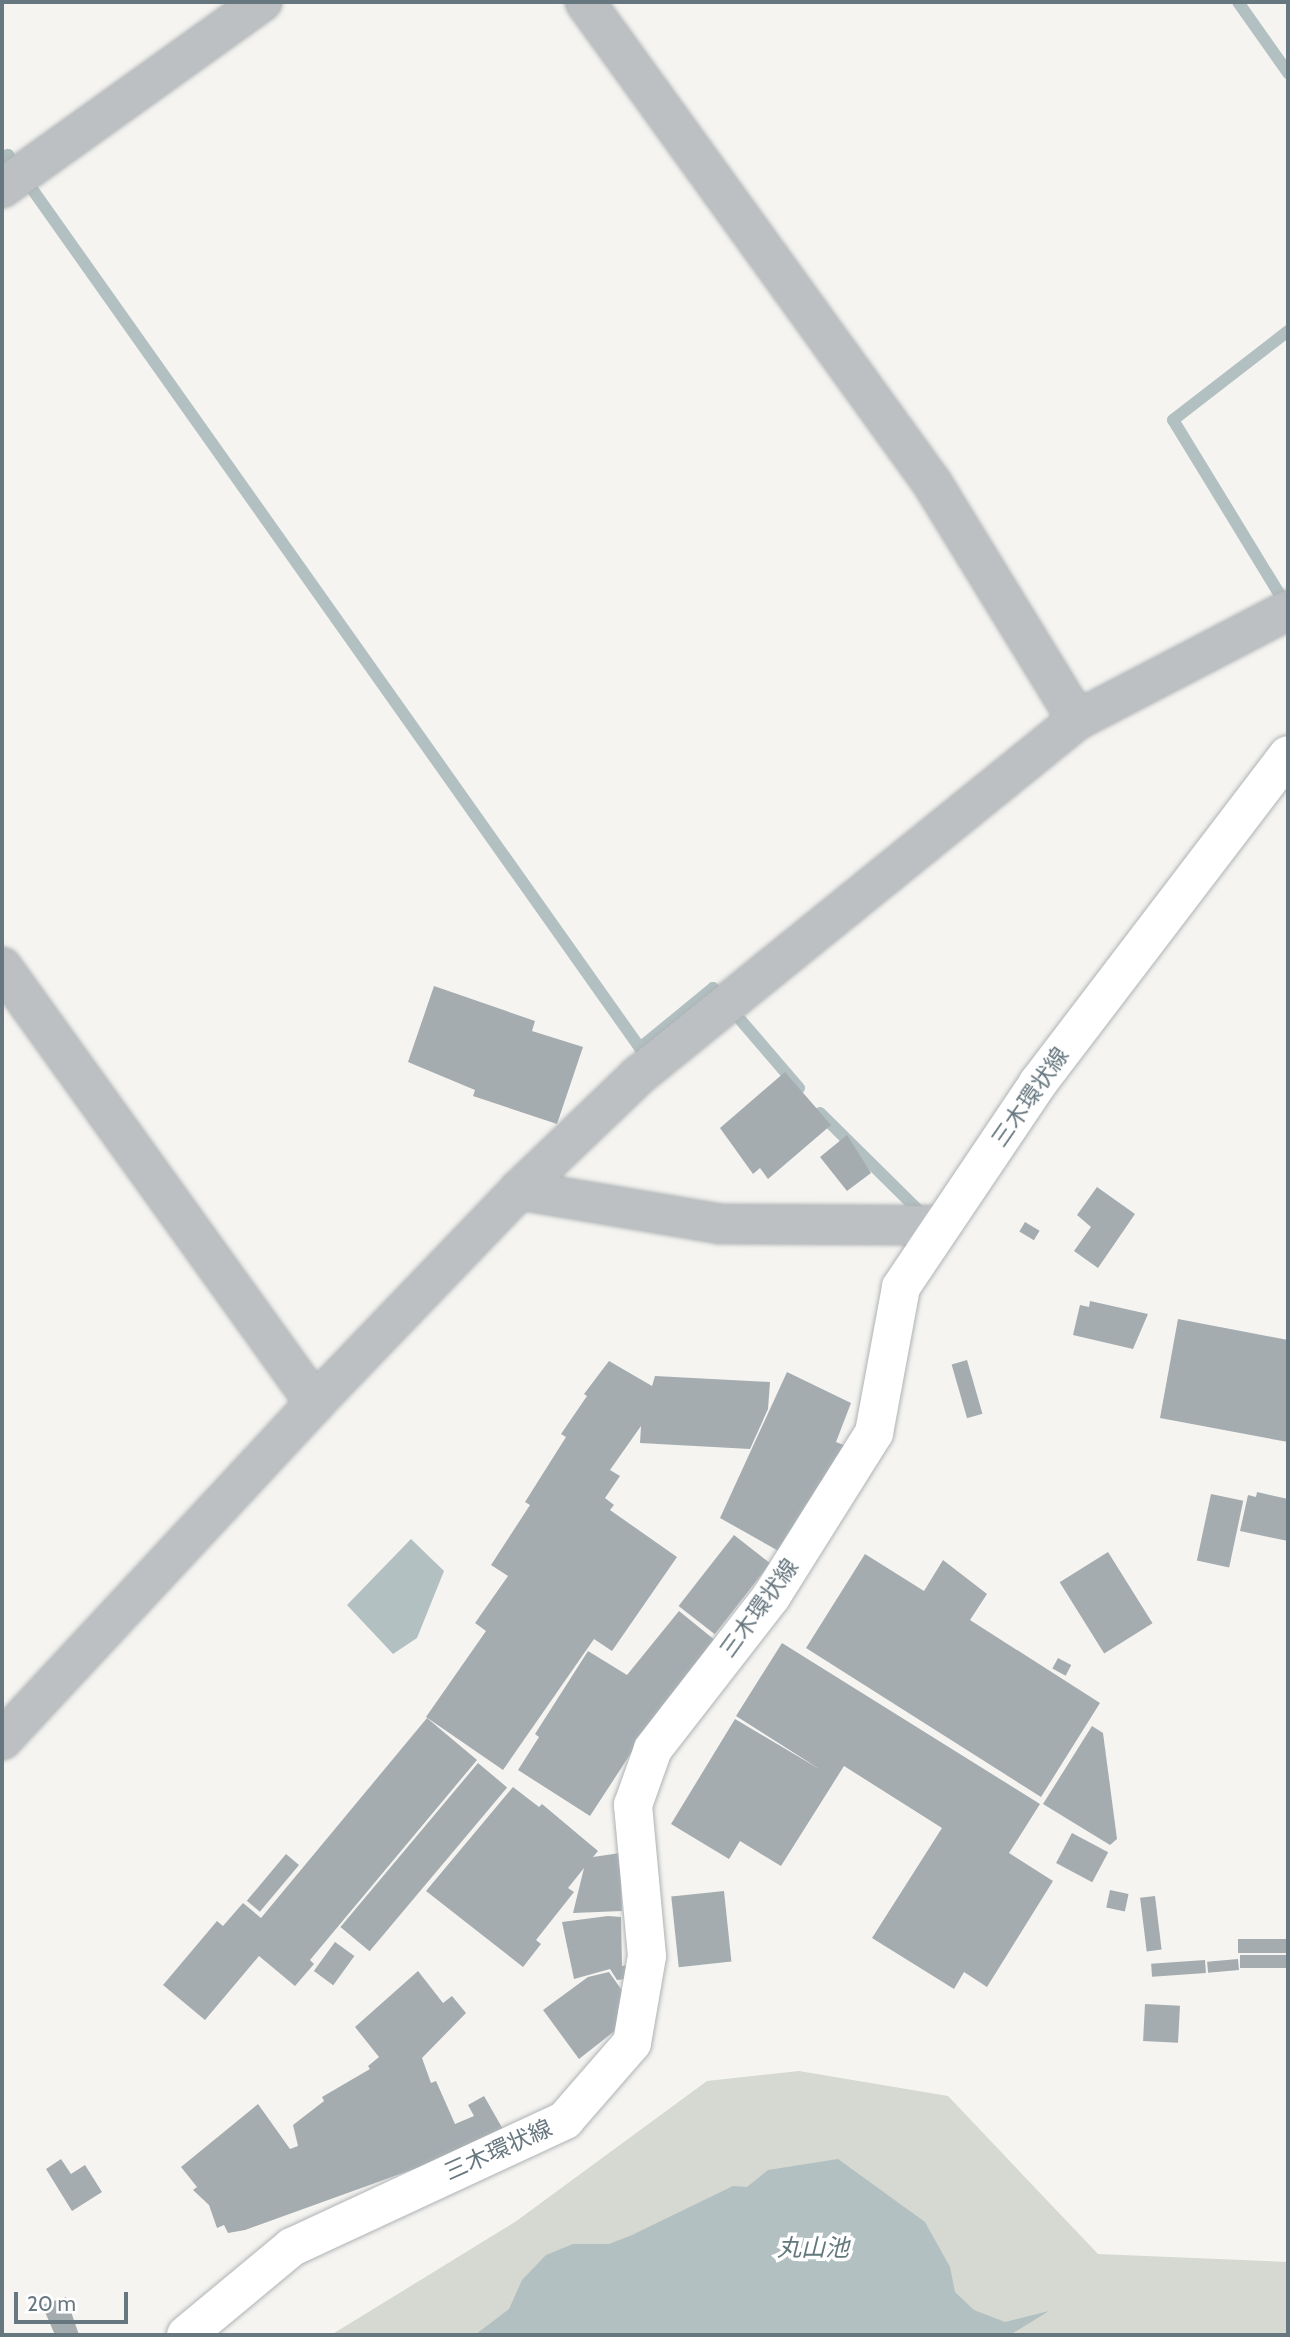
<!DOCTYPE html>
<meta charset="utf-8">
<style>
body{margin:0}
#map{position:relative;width:1290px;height:2337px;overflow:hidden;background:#f5f4f1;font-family:Cabin,"Noto Sans JP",sans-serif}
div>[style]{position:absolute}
.green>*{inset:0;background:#d5d9d1}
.water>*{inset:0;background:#b2c0c2}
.stream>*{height:12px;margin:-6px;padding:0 6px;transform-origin:6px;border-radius:6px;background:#b2c0c2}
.building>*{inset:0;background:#a4acb0;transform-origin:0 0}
.roads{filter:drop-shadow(0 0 2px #aeb3b5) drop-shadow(0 0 2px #aeb3b5)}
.minor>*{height:38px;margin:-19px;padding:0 19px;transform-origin:19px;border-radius:19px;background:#bcc0c3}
.major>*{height:38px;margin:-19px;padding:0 19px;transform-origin:19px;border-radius:19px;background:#fff}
span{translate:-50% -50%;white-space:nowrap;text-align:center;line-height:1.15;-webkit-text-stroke:7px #fff;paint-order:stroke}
.street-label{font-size:23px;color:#67777f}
.water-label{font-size:24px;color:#63787c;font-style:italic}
.frame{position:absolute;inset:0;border:4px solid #67777f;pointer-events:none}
.scale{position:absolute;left:14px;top:2292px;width:114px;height:32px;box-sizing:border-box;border:4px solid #67777f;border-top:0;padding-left:9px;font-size:21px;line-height:24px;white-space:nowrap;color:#67777f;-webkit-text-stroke:5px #fff;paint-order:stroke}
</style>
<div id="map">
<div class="green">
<div style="clip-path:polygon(799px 2071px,948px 2096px,1098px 2254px,1288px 2262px,1288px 2335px,331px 2335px,515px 2222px,707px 2081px)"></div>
</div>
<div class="water">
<div style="clip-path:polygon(411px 1539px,444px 1571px,417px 1638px,393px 1654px,347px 1605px)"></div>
<div style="clip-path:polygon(838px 2159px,925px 2222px,950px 2267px,955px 2292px,974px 2310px,1005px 2322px,1049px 2311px,1010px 2335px,475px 2335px,509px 2309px,522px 2280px,546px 2255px,573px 2244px,609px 2244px,632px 2235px,733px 2186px,747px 2187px,768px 2170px)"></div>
</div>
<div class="stream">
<div style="left:1238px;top:2px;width:87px;rotate:54.8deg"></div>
<div style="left:2px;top:160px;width:8px;rotate:-40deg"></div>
<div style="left:8px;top:155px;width:1094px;rotate:54.71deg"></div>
<div style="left:640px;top:1048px;width:94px;rotate:-39.4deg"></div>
<div style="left:713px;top:988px;width:132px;rotate:49.3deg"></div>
<div style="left:1280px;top:595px;width:205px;rotate:-121.4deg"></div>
<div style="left:1173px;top:420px;width:145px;rotate:-37.7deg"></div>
<div style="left:820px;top:1113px;width:139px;rotate:44.7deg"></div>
</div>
<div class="building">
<div style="clip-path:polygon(434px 986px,535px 1021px,532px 1031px,583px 1047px,557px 1124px,473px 1096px,475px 1090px,408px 1062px)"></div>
<div style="clip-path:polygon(785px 1072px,831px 1125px,768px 1179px,760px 1168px,753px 1174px,720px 1128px)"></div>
<div style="clip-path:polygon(847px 1135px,871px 1173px,847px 1191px,820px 1157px)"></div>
<div style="clip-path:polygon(1097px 1187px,1135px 1214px,1098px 1268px,1074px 1251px,1091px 1227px,1077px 1215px)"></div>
<div style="left:1025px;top:1222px;width:17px;height:11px;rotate:31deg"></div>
<div style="clip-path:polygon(1090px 1301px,1148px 1314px,1133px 1349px,1073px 1335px,1080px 1305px,1089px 1307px)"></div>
<div style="clip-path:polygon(1178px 1319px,1288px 1340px,1288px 1442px,1160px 1418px)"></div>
<div style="left:967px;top:1360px;width:56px;height:16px;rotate:74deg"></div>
<div style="clip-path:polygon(609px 1361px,652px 1386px,655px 1376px,770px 1382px,768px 1409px,750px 1449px,640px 1443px,641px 1426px,610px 1470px,620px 1476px,605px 1498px,614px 1505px,610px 1510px,677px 1557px,612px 1651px,594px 1639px,503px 1770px,426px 1717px,486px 1631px,475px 1623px,508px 1576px,491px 1565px,530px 1505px,525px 1502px,566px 1437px,561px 1434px,587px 1396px,584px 1394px)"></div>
<div style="clip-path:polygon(787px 1372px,851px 1403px,836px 1442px,846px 1446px,784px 1554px,720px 1518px)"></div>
<div style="clip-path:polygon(1257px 1492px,1288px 1499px,1288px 1541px,1240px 1531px,1248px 1495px,1256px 1497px)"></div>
<div style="left:1211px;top:1494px;width:33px;height:68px;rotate:12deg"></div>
<div style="left:734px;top:1535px;width:46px;height:90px;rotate:38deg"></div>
<div style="left:1108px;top:1552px;width:84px;height:57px;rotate:58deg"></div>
<div style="clip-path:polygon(865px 1554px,924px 1591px,943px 1560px,987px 1594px,970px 1620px,1100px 1703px,1041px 1797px,806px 1648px)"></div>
<div style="clip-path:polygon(679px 1611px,716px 1641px,661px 1707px,590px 1816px,518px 1770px,539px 1737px,535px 1734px,588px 1651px,627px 1675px)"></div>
<div style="clip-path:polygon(782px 1643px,1040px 1804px,1009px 1853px,1053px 1881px,987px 1987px,964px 1972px,954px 1989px,872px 1938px,942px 1828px,844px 1766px,781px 1866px,740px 1841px,729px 1859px,671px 1824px,735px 1719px,821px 1770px,736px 1716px)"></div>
<div style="left:1058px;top:1658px;width:15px;height:12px;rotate:28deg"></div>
<div style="clip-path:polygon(427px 1718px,477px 1760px,310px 1960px,314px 1964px,295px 1986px,259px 1956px,205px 2020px,163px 1985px,217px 1921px,223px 1926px,243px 1903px,261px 1918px)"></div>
<div style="clip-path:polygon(1092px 1726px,1103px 1733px,1117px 1839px,1110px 1845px,1043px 1804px)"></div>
<div style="left:478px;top:1763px;width:38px;height:214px;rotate:40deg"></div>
<div style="clip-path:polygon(513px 1787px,539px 1807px,542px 1804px,598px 1851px,593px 1857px,620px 1853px,622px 1911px,573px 1913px,584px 1868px,568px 1888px,574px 1892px,536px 1940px,541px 1944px,523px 1967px,426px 1891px)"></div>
<div style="left:1072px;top:1833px;width:41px;height:34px;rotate:28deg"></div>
<div style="left:286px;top:1854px;width:17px;height:61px;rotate:40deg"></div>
<div style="left:1110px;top:1890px;width:19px;height:18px;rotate:12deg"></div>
<div style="left:724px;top:1891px;width:71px;height:53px;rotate:84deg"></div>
<div style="left:1155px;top:1896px;width:54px;height:15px;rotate:83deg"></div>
<div style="clip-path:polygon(608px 1916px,621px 1917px,622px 1966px,630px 1965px,627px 1979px,617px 1980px,610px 1969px,574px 1979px,562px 1922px)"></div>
<div style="left:1288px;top:1939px;width:14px;height:50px;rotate:90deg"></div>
<div style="left:335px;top:1942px;width:24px;height:36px;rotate:36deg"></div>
<div style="left:1288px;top:1955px;width:13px;height:48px;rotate:90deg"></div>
<div style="left:1238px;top:1959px;width:11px;height:31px;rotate:85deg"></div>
<div style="left:1205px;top:1960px;width:13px;height:54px;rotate:86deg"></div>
<div style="clip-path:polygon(418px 1971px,443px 2003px,452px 1996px,466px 2013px,422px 2058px,431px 2083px,436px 2081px,455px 2124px,474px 2116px,468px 2105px,484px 2096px,504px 2131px,475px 2147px,245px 2230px,228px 2233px,224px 2225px,217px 2228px,209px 2205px,193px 2190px,197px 2187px,181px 2167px,258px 2104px,290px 2149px,298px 2146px,293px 2125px,324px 2101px,322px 2097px,370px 2069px,368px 2066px,379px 2057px,355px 2027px)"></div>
<div style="clip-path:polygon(609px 1972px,628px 1999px,621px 2026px,579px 2059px,543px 2010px,588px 1977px)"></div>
<div style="left:1145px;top:2004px;width:35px;height:37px;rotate:3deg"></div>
<div style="clip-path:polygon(61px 2159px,71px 2174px,85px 2165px,102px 2192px,72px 2211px,46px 2169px)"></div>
<div style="clip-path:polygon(66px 2297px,79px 2335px,55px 2335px,42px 2305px)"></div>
</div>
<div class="roads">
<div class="minor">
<div style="left:585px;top:2px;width:593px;rotate:54.19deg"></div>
<div style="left:932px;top:483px;width:278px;rotate:58.5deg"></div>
<div style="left:2px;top:188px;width:320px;rotate:-35.6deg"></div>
<div style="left:2px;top:967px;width:537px;rotate:54.33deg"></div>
<div style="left:519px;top:1190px;width:203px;rotate:9.6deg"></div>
<div style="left:719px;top:1224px;width:222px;rotate:0.3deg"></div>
<div style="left:2px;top:1740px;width:460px;rotate:-47.1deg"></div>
<div style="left:315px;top:1403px;width:295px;rotate:-46.2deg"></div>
<div style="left:519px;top:1190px;width:166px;rotate:-43.8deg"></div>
<div style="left:639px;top:1075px;width:564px;rotate:-39.02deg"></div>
<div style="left:1077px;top:720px;width:238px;rotate:-27.5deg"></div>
</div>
<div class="major">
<div style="left:186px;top:2335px;width:138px;rotate:-39.7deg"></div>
<div style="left:292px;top:2247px;width:301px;rotate:-24.9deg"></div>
<div style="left:565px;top:2120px;width:102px;rotate:-49deg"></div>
<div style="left:632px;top:2043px;width:88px;rotate:-80.2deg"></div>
<div style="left:647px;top:1956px;width:152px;rotate:-95.3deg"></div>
<div style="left:633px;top:1805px;width:59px;rotate:-70.3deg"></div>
<div style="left:653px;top:1749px;width:192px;rotate:-52.2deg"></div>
<div style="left:771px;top:1597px;width:194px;rotate:-57.9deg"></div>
<div style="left:874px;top:1433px;width:148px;rotate:-79.5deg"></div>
<div style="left:901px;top:1287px;width:246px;rotate:-56.1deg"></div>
<div style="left:1038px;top:1083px;width:412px;rotate:-52.7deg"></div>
</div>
</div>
<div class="street-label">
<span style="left:1030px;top:1097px;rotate:-55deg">三木環状線</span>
<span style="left:759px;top:1608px;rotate:-54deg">三木環状線</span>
<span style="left:498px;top:2150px;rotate:-24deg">三木環状線</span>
</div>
<div class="water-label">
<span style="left:813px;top:2248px">丸山池</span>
</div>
<div class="frame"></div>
<div class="scale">20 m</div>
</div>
